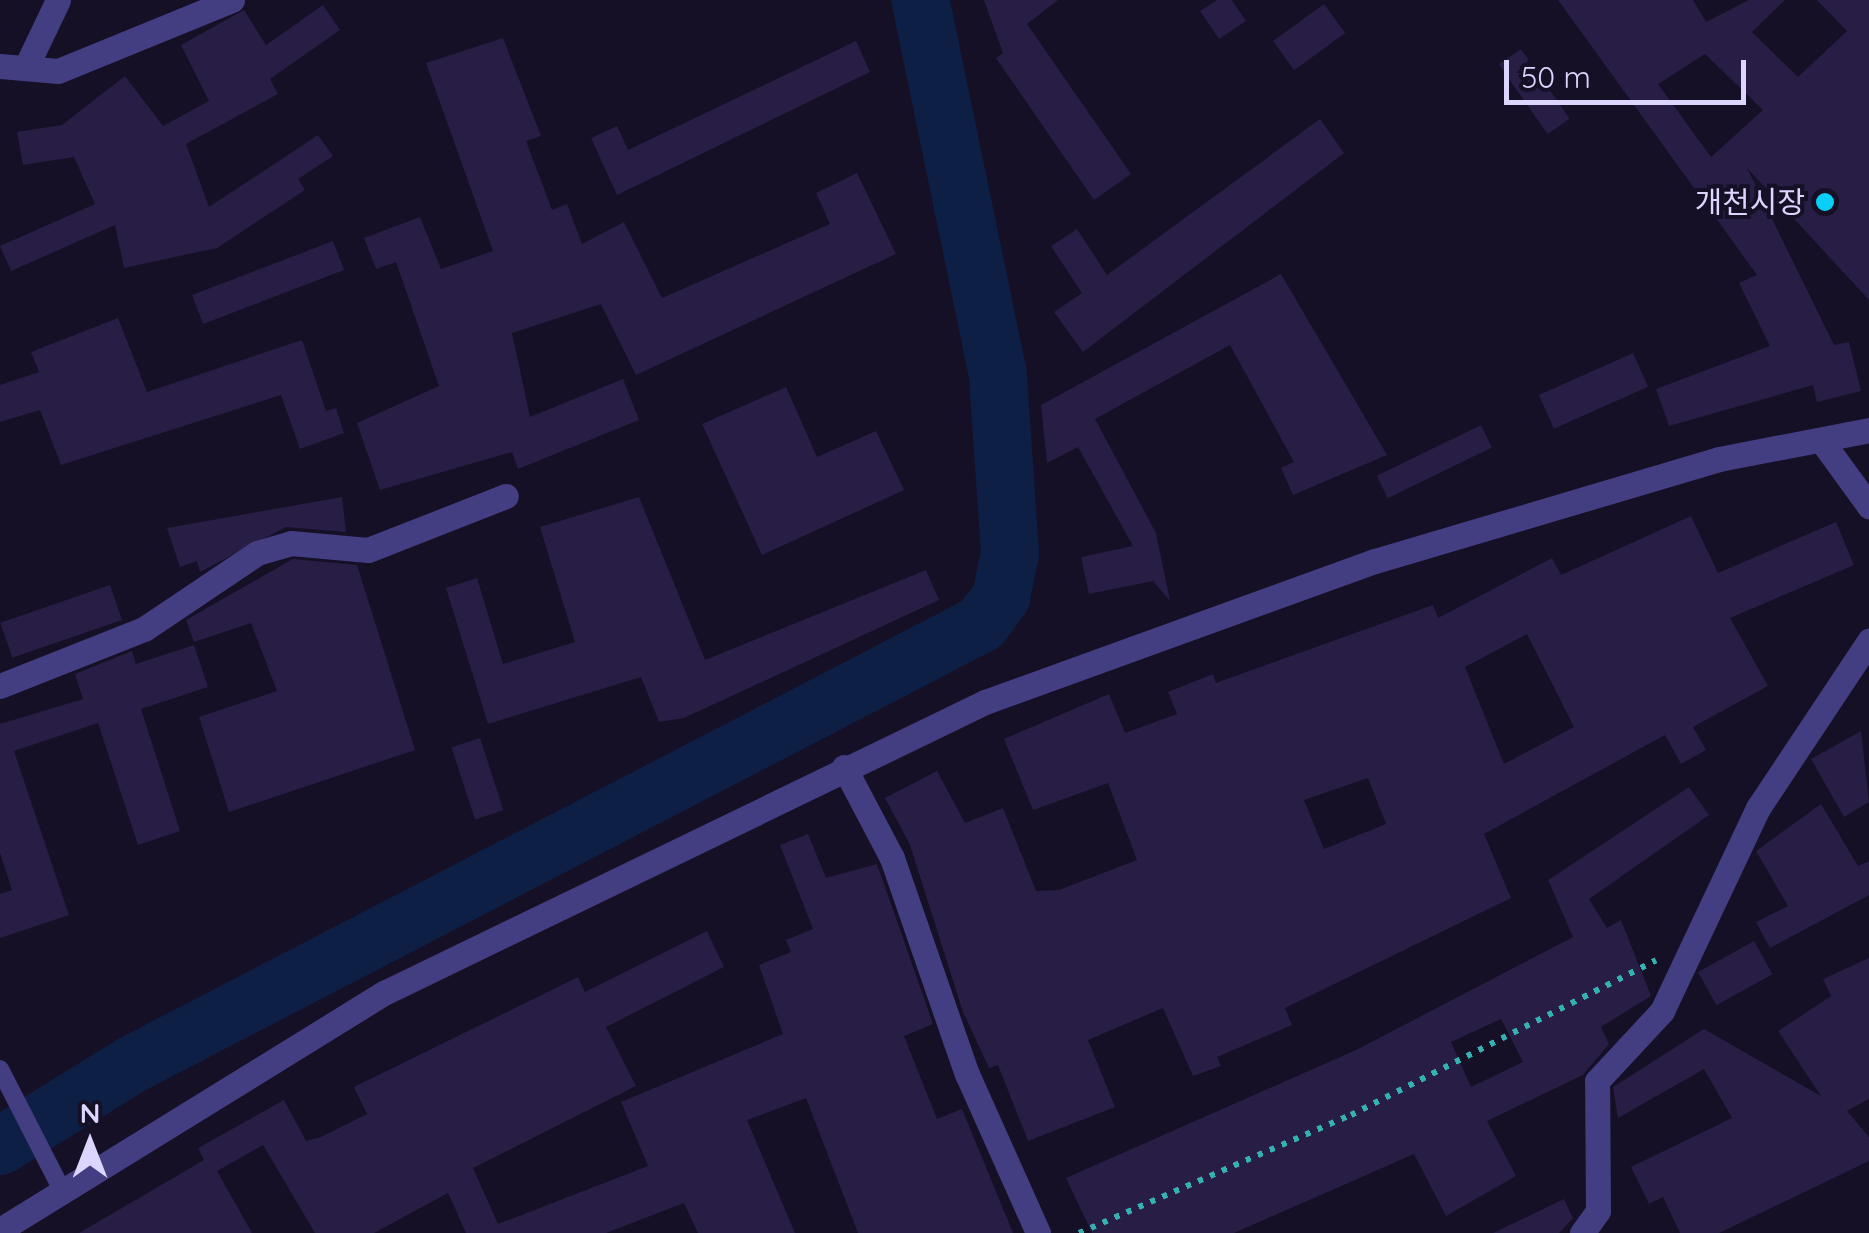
<!DOCTYPE html>
<meta charset="utf-8">
<style>
body{margin:0}
#map{position:relative;width:1869px;height:1233px;overflow:hidden;background:#151025;font-family:Quicksand,"Noto Sans KR",sans-serif}
div>[style]{position:absolute}
.river>*{height:58px;margin:-29px;padding:0 29px;transform-origin:29px;border-radius:29px;background:#0e1f45}
.building>*{inset:0;background:#271d45;transform-origin:0 0}
.path>*{height:6px;margin-top:-3px;transform-origin:0;background:repeating-linear-gradient(90deg,#34b2b2 0 5px,transparent 0 13px)}
.service>*{height:18px;margin:-9px;padding:0 9px;transform-origin:9px;border-radius:9px;background:#433d82}
.minor>*{height:25px;margin:-12.5px;padding:0 12.5px;transform-origin:12.5px;border-radius:12.5px;background:#433d82}
.tertiary>*{height:25px;margin:-12.5px;padding:0 12.5px;transform-origin:12.5px;border-radius:12.5px;background:#433d82}
.dots>*{width:28px;height:28px;translate:-50% -50%;box-sizing:border-box;border:5px solid #151025;border-radius:50%}
span{translate:-50% -50%;white-space:nowrap;text-align:center;line-height:1.15;-webkit-text-stroke:8px #151025;paint-order:stroke}
.poi-label{font-size:30px;color:#dcd5fd}
.right{translate:-100% -50%;text-align:right}
.north{position:absolute;left:40px;top:1093px;width:100px;height:100px;-webkit-text-stroke:8px #151025;paint-order:stroke;rotate:0deg;font-size:28px;font-weight:700;line-height:40px;text-align:center;color:#dcd5fd}
.north::after{content:'';display:block;margin:auto;width:35px;height:45px;background:#dcd5fd;clip-path:polygon(50% 0,100% 100%,50% 72%,0 100%)}
.scale{position:absolute;left:1504px;top:60px;width:242px;height:45px;box-sizing:border-box;border:5px solid #dcd5fd;border-top:0;padding-left:12px;font-size:30px;line-height:35px;white-space:nowrap;color:#dcd5fd;-webkit-text-stroke:8px #151025;paint-order:stroke}
</style>
<div id="map">
<div class="river">
<div style="left:0;top:1146px;width:154px;rotate:-31.7deg"></div>
<div style="left:131px;top:1065px;width:958px;rotate:-27.42deg"></div>
<div style="left:981px;top:624px;width:34px;rotate:-53deg"></div>
<div style="left:1001px;top:597px;width:45px;rotate:-78.4deg"></div>
<div style="left:1010px;top:553px;width:178px;rotate:-93.9deg"></div>
<div style="left:998px;top:375px;width:383px;rotate:-101.7deg"></div>
</div>
<div class="building">
<div style="clip-path:polygon(984px 0,1058px 0,1027px 24px,1131px 174px,1094px 200px,996px 58px,1003px 53px)"></div>
<div style="clip-path:polygon(1217px 0,1232px 0,1246px 21px,1219px 39px,1200px 11px)"></div>
<div style="clip-path:polygon(evenodd,1558px 0,1693px 0,1706px 22px,1749px 0,1785px 0,1752px 32px,1798px 77px,1847px 31px,1817px 0,1869px 0,1869px 300px,1747px 168px,1834px 345px,1849px 342px,1861px 391px,1817px 402px,1813px 385px,1669px 426px,1656px 389px,1770px 346px,1739px 283px,1757px 275px,1558px 0,1705px 54px,1763px 110px,1711px 157px,1658px 84px,1705px 54px)"></div>
<div style="left:1324px;top:4px;width:36px;height:63px;rotate:54deg"></div>
<div style="clip-path:polygon(323px 5px,340px 30px,270px 79px,278px 94px,186px 144px,209px 207px,318px 135px,333px 156px,298px 179px,305px 190px,217px 248px,124px 268px,115px 225px,11px 271px,0 246px,95px 204px,74px 157px,23px 165px,17px 132px,62px 125px,125px 76px,163px 126px,209px 101px,181px 45px,244px 10px,266px 45px)"></div>
<div style="clip-path:polygon(503px 38px,541px 136px,526px 141px,552px 210px,567px 204px,582px 244px,624px 222px,662px 298px,830px 224px,816px 193px,857px 173px,896px 254px,636px 375px,601px 304px,512px 333px,530px 417px,623px 379px,639px 420px,518px 469px,512px 452px,380px 490px,357px 423px,439px 386px,396px 262px,376px 269px,364px 238px,420px 217px,441px 269px,493px 251px,426px 63px)"></div>
<div style="clip-path:polygon(856px 41px,870px 72px,617px 195px,591px 138px,617px 126px,628px 150px)"></div>
<div style="left:1521px;top:49px;width:85px;height:27px;rotate:55deg"></div>
<div style="clip-path:polygon(1320px 119px,1344px 153px,1083px 352px,1054px 312px,1082px 293px,1051px 246px,1077px 229px,1107px 275px)"></div>
<div style="left:333px;top:241px;width:31px;height:151px;rotate:69deg"></div>
<div style="clip-path:polygon(1281px 274px,1387px 455px,1293px 495px,1281px 468px,1294px 462px,1230px 345px,1095px 419px,1156px 533px,1170px 601px,1153px 581px,1089px 594px,1081px 557px,1133px 546px,1078px 447px,1047px 463px,1041px 405px)"></div>
<div style="clip-path:polygon(118px 318px,147px 392px,302px 340px,326px 411px,336px 408px,344px 433px,300px 449px,281px 395px,61px 465px,40px 410px,0 422px,0 385px,39px 372px,31px 352px)"></div>
<div style="left:1633px;top:353px;width:37px;height:103px;rotate:66deg"></div>
<div style="clip-path:polygon(786px 387px,817px 457px,876px 431px,904px 490px,762px 555px,702px 424px)"></div>
<div style="left:1481px;top:425px;width:25px;height:116px;rotate:64deg"></div>
<div style="clip-path:polygon(342px 497px,346px 532px,286px 527px,200px 572px,197px 561px,180px 567px,167px 528px)"></div>
<div style="clip-path:polygon(639px 497px,705px 660px,926px 570px,939px 600px,684px 718px,659px 722px,641px 677px,488px 724px,446px 588px,477px 578px,503px 664px,575px 642px,540px 527px)"></div>
<div style="clip-path:polygon(evenodd,1691px 516px,1718px 573px,1836px 522px,1854px 565px,1730px 618px,1768px 686px,1693px 727px,1706px 750px,1681px 764px,1665px 735px,1484px 834px,1511px 898px,1285px 1008px,1292px 1025px,1217px 1057px,1221px 1066px,1193px 1076px,1163px 1008px,1088px 1040px,1115px 1107px,1028px 1141px,998px 1065px,989px 1068px,963px 1012px,910px 845px,885px 798px,937px 771px,965px 823px,1003px 808px,1036px 891px,1059px 890px,1137px 860px,1108px 783px,1033px 810px,1004px 739px,1109px 694px,1125px 733px,1177px 714px,1168px 692px,1213px 674px,1216px 683px,1433px 605px,1438px 618px,1552px 558px,1561px 575px,1691px 516px,1527px 634px,1574px 727px,1504px 764px,1465px 667px,1527px 634px,1691px 516px,1368px 778px,1386px 824px,1324px 849px,1304px 800px,1368px 778px)"></div>
<div style="clip-path:polygon(293px 559px,357px 565px,415px 750px,229px 812px,199px 717px,277px 691px,251px 623px,194px 642px,186px 620px)"></div>
<div style="left:110px;top:585px;width:37px;height:116px;rotate:71deg"></div>
<div style="clip-path:polygon(194px 645px,208px 687px,141px 709px,180px 831px,138px 845px,98px 723px,14px 751px,69px 915px,0 938px,0 894px,12px 890px,0 853px,0 724px,83px 699px,75px 674px,132px 651px,136px 664px)"></div>
<div style="clip-path:polygon(1861px 731px,1869px 802px,1844px 817px,1811px 759px)"></div>
<div style="left:480px;top:738px;width:76px;height:30px;rotate:72deg"></div>
<div style="clip-path:polygon(evenodd,1689px 787px,1709px 815px,1589px 899px,1607px 928px,1621px 920px,1651px 996px,1601px 1027px,1609px 1044px,1583px 1075px,1487px 1121px,1516px 1176px,1446px 1216px,1414px 1154px,1234px 1233px,1092px 1233px,1066px 1178px,1356px 1050px,1573px 937px,1548px 880px,1689px 787px,1501px 1019px,1523px 1062px,1471px 1087px,1451px 1042px,1501px 1019px)"></div>
<div style="clip-path:polygon(1821px 804px,1858px 866px,1869px 861px,1869px 895px,1770px 948px,1756px 922px,1788px 906px,1756px 851px)"></div>
<div style="clip-path:polygon(808px 834px,826px 878px,877px 864px,933px 1024px,904px 1036px,937px 1119px,962px 1109px,1013px 1233px,858px 1233px,806px 1098px,747px 1120px,795px 1233px,698px 1233px,684px 1203px,606px 1233px,466px 1233px,448px 1193px,374px 1233px,315px 1233px,263px 1145px,217px 1171px,252px 1233px,79px 1233px,204px 1160px,198px 1148px,284px 1100px,306px 1141px,321px 1137px,367px 1114px,354px 1087px,578px 977px,585px 992px,707px 931px,724px 967px,606px 1027px,636px 1086px,473px 1168px,498px 1224px,648px 1166px,621px 1102px,783px 1034px,759px 965px,791px 952px,786px 940px,813px 929px,780px 845px)"></div>
<div style="left:1754px;top:941px;width:38px;height:64px;rotate:61deg"></div>
<div style="clip-path:polygon(1869px 958px,1869px 1099px,1847px 1111px,1869px 1137px,1869px 1161px,1719px 1233px,1680px 1233px,1663px 1197px,1649px 1204px,1631px 1167px,1732px 1118px,1704px 1069px,1618px 1118px,1613px 1087px,1704px 1029px,1821px 1096px,1778px 1031px,1831px 996px,1823px 979px)"></div>
<div style="clip-path:polygon(1564px 1199px,1573px 1218px,1559px 1233px,1493px 1233px)"></div>
</div>
<div class="path">
<div style="left:1079px;top:1233px;width:296px;rotate:-23.5deg"></div>
<div style="left:1351px;top:1115px;width:342px;rotate:-26.9deg"></div>
</div>
<div class="service">
<div style="left:0;top:1069px;width:131px;rotate:62.9deg"></div>
</div>
<div class="minor">
<div style="left:27px;top:65px;width:72px;rotate:-64.5deg"></div>
<div style="left:0;top:66px;width:58px;rotate:4.9deg"></div>
<div style="left:58px;top:71px;width:188px;rotate:-22.2deg"></div>
<div style="left:1821px;top:440px;width:82px;rotate:54deg"></div>
<div style="left:0;top:686px;width:155px;rotate:-21.6deg"></div>
<div style="left:144px;top:629px;width:136px;rotate:-33.9deg"></div>
<div style="left:257px;top:553px;width:35px;rotate:-16deg"></div>
<div style="left:291px;top:543px;width:77px;rotate:5.2deg"></div>
<div style="left:368px;top:550px;width:148px;rotate:-21.4deg"></div>
<div style="left:844px;top:767px;width:103px;rotate:62.2deg"></div>
<div style="left:892px;top:858px;width:229px;rotate:70.9deg"></div>
<div style="left:967px;top:1074px;width:174px;rotate:65.9deg"></div>
<div style="left:1582px;top:1233px;width:27px;rotate:-54deg"></div>
<div style="left:1598px;top:1211px;width:130px;rotate:-90.4deg"></div>
<div style="left:1597px;top:1081px;width:96px;rotate:-47.1deg"></div>
<div style="left:1662px;top:1011px;width:225px;rotate:-64.7deg"></div>
<div style="left:1758px;top:808px;width:201px;rotate:-56.4deg"></div>
</div>
<div class="tertiary">
<div style="left:0;top:1230px;width:453px;rotate:-31.7deg"></div>
<div style="left:386px;top:992px;width:666px;rotate:-25.83deg"></div>
<div style="left:985px;top:702px;width:415px;rotate:-19.9deg"></div>
<div style="left:1375px;top:561px;width:359px;rotate:-16.5deg"></div>
<div style="left:1719px;top:459px;width:153px;rotate:-10.9deg"></div>
</div>
<div class="dots">
<div style="left:1825px;top:202px;background:#0acff5"></div>
</div>
<div class="poi-label">
<span class="right" style="left:1805px;top:202px">개천시장</span>
</div>
<div class="north">N</div>
<div class="scale">50 m</div>
</div>
